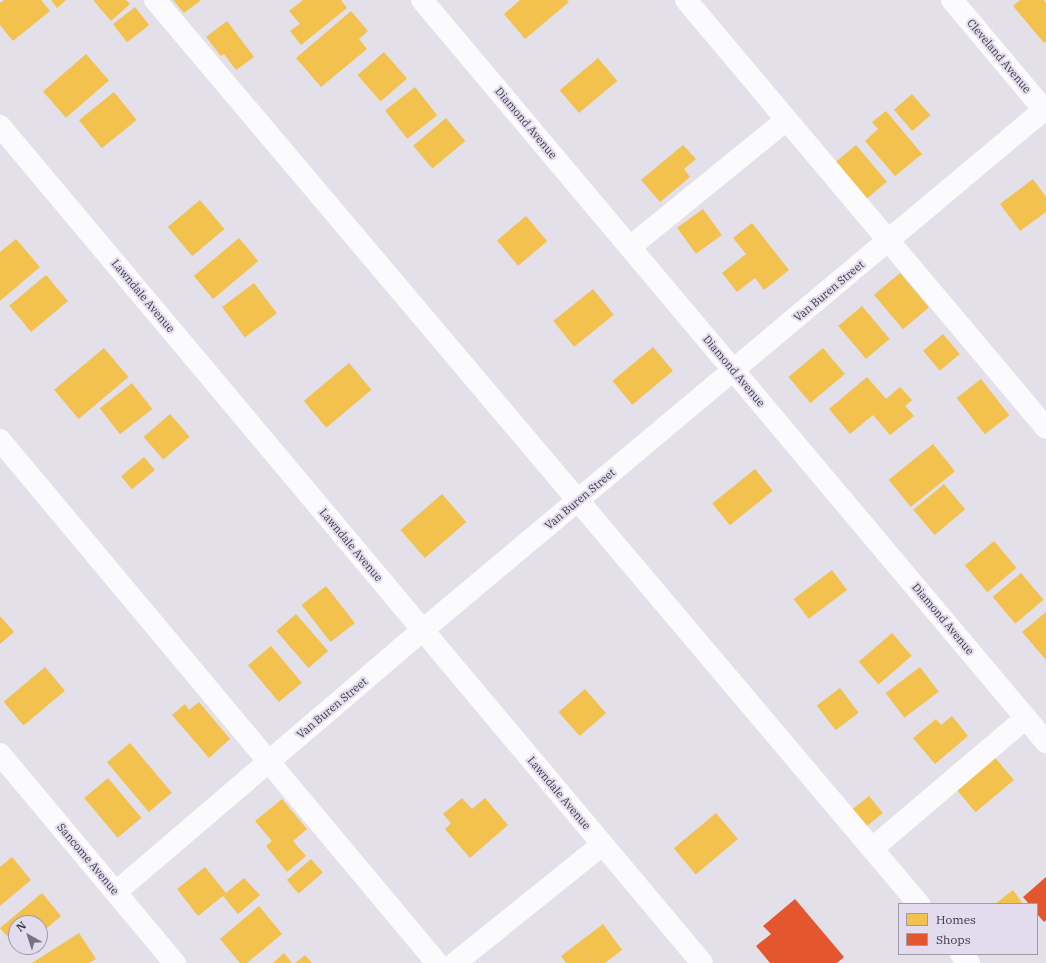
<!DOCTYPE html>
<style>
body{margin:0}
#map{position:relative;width:1046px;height:963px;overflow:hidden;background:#e3e0ea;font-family:"IBM Plex Serif",serif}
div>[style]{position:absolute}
.homes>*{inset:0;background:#f2c14e;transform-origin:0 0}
.shops>*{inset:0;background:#e4572e}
.minor>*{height:22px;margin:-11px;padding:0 11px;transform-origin:11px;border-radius:11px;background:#fbfafc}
span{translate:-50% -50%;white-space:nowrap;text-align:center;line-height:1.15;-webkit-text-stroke:4px #e2dcee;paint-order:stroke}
.street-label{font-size:11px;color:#3c3940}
.legend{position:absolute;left:898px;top:903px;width:140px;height:52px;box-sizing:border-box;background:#e2dcee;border:1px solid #a09ba8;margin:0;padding:5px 7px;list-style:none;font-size:12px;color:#3c3940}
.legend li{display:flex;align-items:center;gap:8px;height:20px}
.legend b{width:20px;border:1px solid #a09ba8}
.north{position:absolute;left:8px;top:915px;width:40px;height:40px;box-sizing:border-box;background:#e2dcee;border:1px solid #a09ba8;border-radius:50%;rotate:321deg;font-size:11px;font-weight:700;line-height:16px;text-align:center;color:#3c3940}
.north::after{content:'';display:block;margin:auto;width:14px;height:18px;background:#76737c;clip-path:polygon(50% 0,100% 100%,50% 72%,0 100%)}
</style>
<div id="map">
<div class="homes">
<div style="clip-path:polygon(4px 0,41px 0,50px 11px,13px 41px,0 25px,0 3px)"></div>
<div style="clip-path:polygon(51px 0,66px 0,57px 8px)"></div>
<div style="clip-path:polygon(93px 0,126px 0,130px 4px,111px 21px)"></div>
<div style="clip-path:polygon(173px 0,201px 0,184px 13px)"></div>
<div style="clip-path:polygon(303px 0,341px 0,347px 8px,301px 45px,290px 31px,300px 24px,289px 11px)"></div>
<div style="clip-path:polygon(520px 0,567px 0,569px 2px,525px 39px,504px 14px)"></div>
<div style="clip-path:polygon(1020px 0,1044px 0,1046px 3px,1046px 41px,1044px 43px,1013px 6px)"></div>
<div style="left:135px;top:7px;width:23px;height:28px;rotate:52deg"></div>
<div style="clip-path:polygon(351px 11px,368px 31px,359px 39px,367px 49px,321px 87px,296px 58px)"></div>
<div style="clip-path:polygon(227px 21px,254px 57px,236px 70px,224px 54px,221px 56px,206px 37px)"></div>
<div style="left:384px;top:52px;width:35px;height:35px;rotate:49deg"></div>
<div style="left:86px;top:54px;width:35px;height:57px;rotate:49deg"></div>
<div style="left:598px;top:58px;width:30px;height:50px;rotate:50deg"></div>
<div style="left:415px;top:87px;width:36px;height:38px;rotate:52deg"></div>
<div style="left:114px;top:92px;width:36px;height:45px;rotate:51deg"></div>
<div style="left:912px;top:94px;width:28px;height:24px;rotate:49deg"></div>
<div style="clip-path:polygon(886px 111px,922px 154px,895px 176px,865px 141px,878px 129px,872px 122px)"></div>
<div style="left:446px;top:118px;width:30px;height:43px;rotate:50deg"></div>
<div style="clip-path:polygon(683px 145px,696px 159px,684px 169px,690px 177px,660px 202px,641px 180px)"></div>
<div style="left:856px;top:145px;width:48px;height:30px;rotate:50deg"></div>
<div style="clip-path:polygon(1033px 179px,1046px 197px,1046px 212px,1020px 231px,1000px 204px)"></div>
<div style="left:200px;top:200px;width:38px;height:42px;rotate:50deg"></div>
<div style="left:703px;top:209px;width:32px;height:32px;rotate:54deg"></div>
<div style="left:526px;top:216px;width:33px;height:38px;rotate:50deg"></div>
<div style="clip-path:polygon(752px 223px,789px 270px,764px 290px,755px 278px,737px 292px,722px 273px,746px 254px,733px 238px)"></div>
<div style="left:239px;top:238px;width:30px;height:59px;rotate:50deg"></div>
<div style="clip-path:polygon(16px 239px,40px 267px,0 301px,0 252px)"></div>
<div style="left:900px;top:273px;width:45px;height:34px;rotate:50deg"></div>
<div style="left:46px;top:275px;width:34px;height:48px;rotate:50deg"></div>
<div style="left:254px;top:283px;width:38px;height:40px;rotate:53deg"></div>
<div style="left:593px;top:289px;width:33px;height:51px;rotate:51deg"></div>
<div style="left:862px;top:306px;width:43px;height:31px;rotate:50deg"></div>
<div style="left:943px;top:334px;width:26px;height:26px;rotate:50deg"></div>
<div style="left:653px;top:347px;width:31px;height:53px;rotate:50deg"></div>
<div style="left:104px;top:348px;width:38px;height:65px;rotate:50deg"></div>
<div style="left:823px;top:348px;width:34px;height:45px;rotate:50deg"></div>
<div style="left:349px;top:363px;width:35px;height:59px;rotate:50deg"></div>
<div style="clip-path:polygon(867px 377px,886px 399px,900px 387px,912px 400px,905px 406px,914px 416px,890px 435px,873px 415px,850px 434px,829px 409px)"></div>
<div style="left:981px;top:379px;width:46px;height:31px;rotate:52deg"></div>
<div style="left:132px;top:383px;width:33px;height:41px;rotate:52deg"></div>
<div style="left:170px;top:414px;width:30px;height:35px;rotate:49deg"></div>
<div style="left:933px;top:444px;width:35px;height:57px;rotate:51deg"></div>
<div style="left:144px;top:457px;width:17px;height:30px;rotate:50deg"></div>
<div style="left:755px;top:469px;width:28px;height:55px;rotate:51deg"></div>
<div style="left:944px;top:484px;width:33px;height:40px;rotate:50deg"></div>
<div style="left:442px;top:494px;width:37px;height:55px;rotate:49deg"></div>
<div style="left:994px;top:541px;width:35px;height:38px;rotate:50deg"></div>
<div style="left:832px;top:570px;width:25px;height:48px;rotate:53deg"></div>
<div style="left:1021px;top:573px;width:35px;height:37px;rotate:50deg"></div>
<div style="left:326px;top:586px;width:47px;height:31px;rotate:52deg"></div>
<div style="clip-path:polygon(1046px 612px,1046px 660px,1022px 632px)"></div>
<div style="left:296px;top:614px;width:49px;height:26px;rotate:49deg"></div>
<div style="clip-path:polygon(0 616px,14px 632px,0 644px)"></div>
<div style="left:892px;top:633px;width:30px;height:44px;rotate:49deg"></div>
<div style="left:271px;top:646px;width:48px;height:30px;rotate:50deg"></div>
<div style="left:45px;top:667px;width:31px;height:54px;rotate:50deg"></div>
<div style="left:920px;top:667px;width:31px;height:43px;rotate:53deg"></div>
<div style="left:840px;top:688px;width:31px;height:29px;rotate:53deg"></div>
<div style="left:585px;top:689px;width:32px;height:35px;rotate:49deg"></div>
<div style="clip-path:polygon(199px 702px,230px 739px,209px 758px,172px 715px,185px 704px,189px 710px)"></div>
<div style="clip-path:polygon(952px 716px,968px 736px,935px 764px,913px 738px,936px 719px,941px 725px)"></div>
<div style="left:130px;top:743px;width:65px;height:30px;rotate:50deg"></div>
<div style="left:992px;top:754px;width:34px;height:50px;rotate:50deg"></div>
<div style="left:108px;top:778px;width:52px;height:31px;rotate:50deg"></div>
<div style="left:869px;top:796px;width:22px;height:26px;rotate:51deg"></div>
<div style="clip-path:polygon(462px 798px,472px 809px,485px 798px,508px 825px,470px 858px,445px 829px,451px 823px,443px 814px)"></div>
<div style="clip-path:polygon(282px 799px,307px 829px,293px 841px,306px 856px,287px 872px,266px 846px,272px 841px,255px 821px)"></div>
<div style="left:716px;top:813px;width:34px;height:55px;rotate:50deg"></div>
<div style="clip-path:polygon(12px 857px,31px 880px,0 906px,0 867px)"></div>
<div style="left:311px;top:859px;width:18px;height:32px;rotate:49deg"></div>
<div style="clip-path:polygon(205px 867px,226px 893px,244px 878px,260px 895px,238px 914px,223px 896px,198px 916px,177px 889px)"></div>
<div style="clip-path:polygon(1013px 890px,1023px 904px,995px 904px)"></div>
<div style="clip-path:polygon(42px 893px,61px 916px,40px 934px,40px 923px,16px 923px,16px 947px,25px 947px,20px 951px,0 928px)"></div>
<div style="clip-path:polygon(259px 906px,282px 934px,247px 963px,240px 963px,220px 939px)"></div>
<div style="clip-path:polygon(603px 924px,622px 950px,605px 963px,566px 963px,561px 956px)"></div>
<div style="clip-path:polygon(79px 933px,96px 959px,89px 963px,32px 963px)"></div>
<div style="clip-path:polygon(284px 953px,292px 963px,273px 963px)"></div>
<div style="clip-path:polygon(305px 955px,312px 963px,295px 963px)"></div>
</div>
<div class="shops">
<div style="clip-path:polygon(1046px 877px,1046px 920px,1044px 922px,1037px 914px,1037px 904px,1029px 904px,1023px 897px)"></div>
<div style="clip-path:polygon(795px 899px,844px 957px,837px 963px,770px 963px,756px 946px,771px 934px,763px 926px)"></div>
</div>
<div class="minor">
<div style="left:155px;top:0;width:1184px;rotate:49.8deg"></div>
<div style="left:422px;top:0;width:970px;rotate:49.94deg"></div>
<div style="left:686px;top:0;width:559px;rotate:49.93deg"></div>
<div style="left:952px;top:0;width:146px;rotate:50deg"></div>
<div style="left:0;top:126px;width:1092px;rotate:50.01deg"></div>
<div style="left:630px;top:247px;width:201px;rotate:-39.1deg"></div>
<div style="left:0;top:440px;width:682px;rotate:50.12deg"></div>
<div style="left:0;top:754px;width:273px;rotate:50.1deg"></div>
<div style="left:873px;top:848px;width:201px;rotate:-40.4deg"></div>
<div style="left:116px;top:892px;width:372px;rotate:-40.5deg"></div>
<div style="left:399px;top:650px;width:844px;rotate:-39.95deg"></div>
<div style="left:961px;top:954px;width:12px;rotate:48deg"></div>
<div style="left:455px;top:963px;width:189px;rotate:-38.8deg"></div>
</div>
<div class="street-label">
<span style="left:999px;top:56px;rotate:50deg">Cleveland Avenue</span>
<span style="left:526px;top:123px;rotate:50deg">Diamond Avenue</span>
<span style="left:829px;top:291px;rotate:-40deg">Van Buren Street</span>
<span style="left:143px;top:296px;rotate:50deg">Lawndale Avenue</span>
<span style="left:734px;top:371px;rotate:50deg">Diamond Avenue</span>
<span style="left:580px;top:499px;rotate:-40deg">Van Buren Street</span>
<span style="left:351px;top:545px;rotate:50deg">Lawndale Avenue</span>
<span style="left:943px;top:619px;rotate:50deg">Diamond Avenue</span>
<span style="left:332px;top:708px;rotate:-40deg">Van Buren Street</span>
<span style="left:559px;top:793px;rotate:50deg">Lawndale Avenue</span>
<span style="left:88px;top:859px;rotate:50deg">Sancome Avenue</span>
</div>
<ul class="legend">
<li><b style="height:11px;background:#f2c14e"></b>Homes</li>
<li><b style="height:11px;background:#e4572e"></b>Shops</li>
</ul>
<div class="north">N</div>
</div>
